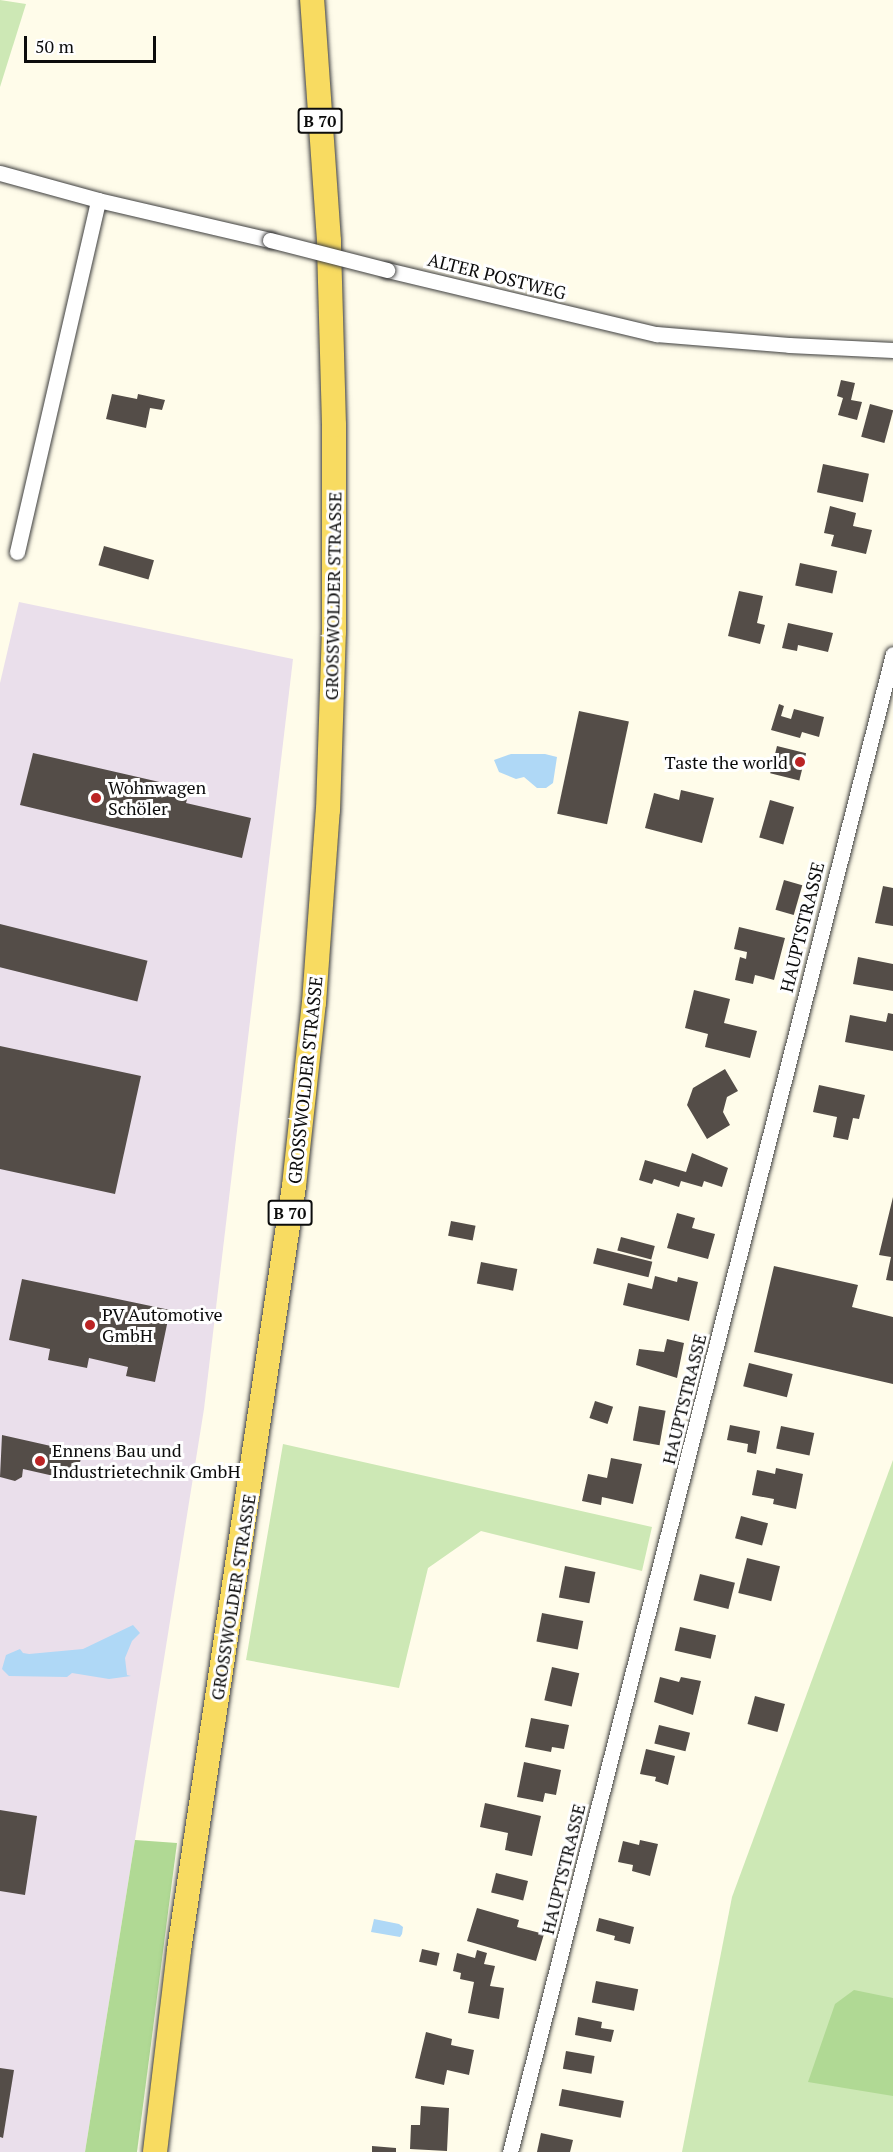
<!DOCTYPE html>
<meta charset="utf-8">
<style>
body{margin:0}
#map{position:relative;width:893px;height:2152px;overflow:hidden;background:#fffcea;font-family:"PT Serif",serif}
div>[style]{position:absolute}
.industrial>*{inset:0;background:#eadfeb}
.green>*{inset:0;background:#cde8b5}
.forest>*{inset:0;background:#b0d994}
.water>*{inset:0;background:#afd8f6}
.building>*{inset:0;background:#544d48;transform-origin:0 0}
.roads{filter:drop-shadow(0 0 2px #3f3f3f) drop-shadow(0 0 2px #3f3f3f)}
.minor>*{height:15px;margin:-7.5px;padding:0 7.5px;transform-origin:7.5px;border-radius:7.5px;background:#fff}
.primary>*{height:24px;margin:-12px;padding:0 12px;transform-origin:12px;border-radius:12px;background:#f8db61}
.bridges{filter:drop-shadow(0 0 2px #3f3f3f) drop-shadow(0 0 2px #3f3f3f)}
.minor-bridge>*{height:15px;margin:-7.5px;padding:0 7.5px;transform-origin:7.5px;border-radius:7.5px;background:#fff}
.dots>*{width:16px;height:16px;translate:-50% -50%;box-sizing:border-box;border:3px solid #fff;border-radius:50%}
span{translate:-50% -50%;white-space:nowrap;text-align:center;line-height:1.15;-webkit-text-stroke:6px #fff;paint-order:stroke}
.shield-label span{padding:2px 4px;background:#fff;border:2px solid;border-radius:4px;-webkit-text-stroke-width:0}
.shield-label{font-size:16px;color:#0c0c0c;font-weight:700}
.street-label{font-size:18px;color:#0c0c0c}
.poi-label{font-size:18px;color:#0c0c0c}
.right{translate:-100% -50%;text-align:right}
.left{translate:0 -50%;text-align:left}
.scale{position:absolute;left:24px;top:36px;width:132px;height:27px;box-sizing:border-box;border:3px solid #0c0c0c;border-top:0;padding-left:8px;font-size:18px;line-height:21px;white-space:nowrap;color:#0c0c0c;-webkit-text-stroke:4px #fff;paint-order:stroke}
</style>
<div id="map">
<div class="industrial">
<div style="clip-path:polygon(19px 602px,293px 659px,204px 1409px,85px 2152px,0 2152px,0 683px)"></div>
</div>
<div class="green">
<div style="clip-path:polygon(0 0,26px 4px,0 87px)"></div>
<div style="clip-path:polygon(283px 1444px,652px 1527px,642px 1571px,481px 1531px,428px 1568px,399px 1688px,246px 1660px)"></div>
<div style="clip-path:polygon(893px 1460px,893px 2152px,682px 2152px,732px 1897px)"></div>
</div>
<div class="forest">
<div style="clip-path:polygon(135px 1840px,177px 1843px,137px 2152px,85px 2152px)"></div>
<div style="clip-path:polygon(854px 1990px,893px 1998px,893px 2096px,808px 2082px,835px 2004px)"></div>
</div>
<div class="water">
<div style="clip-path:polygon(511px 754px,545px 754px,557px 757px,553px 783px,546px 788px,537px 788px,524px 777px,516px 779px,499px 772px,494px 760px)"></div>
<div style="clip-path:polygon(133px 1625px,140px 1633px,132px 1641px,125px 1658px,127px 1675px,131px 1676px,109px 1679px,72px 1673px,67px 1677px,9px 1676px,2px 1669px,6px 1655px,20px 1649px,23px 1653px,29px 1654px,83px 1649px)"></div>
<div style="clip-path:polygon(374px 1919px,399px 1924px,403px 1927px,402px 1934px,400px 1937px,371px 1932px)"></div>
</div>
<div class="building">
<div style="clip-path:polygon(841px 380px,855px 383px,851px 400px,862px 402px,857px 420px,838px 415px,843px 398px,837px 396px)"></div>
<div style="clip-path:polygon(112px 394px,137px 399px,138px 394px,165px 400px,162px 410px,150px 408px,146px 428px,106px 419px)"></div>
<div style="left:870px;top:404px;width:24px;height:34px;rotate:15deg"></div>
<div style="left:823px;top:464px;width:47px;height:29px;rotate:12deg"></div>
<div style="clip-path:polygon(830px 506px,856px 513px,853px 526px,872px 530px,866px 554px,831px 546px,834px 535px,824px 533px)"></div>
<div style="left:104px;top:546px;width:52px;height:20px;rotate:16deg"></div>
<div style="left:800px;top:563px;width:38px;height:23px;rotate:12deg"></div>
<div style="clip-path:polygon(739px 591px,763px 596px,757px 623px,765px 625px,760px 644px,728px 636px)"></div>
<div style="clip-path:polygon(788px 623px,833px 633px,828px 652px,798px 645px,797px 651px,782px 648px)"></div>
<div style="clip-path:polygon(779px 704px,784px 706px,781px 716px,791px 719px,794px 709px,824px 717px,819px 737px,802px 732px,800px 738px,771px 730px)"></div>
<div style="left:579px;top:711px;width:51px;height:105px;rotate:12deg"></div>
<div style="left:777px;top:746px;width:30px;height:28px;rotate:14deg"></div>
<div style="clip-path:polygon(33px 753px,190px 789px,186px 803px,251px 818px,242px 858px,20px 805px)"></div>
<div style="clip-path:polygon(681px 790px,714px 798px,702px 843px,645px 828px,654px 793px,679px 800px)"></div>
<div style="left:770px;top:800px;width:25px;height:39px;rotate:16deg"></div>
<div style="left:784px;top:880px;width:19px;height:31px;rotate:16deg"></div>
<div style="clip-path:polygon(883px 886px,893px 888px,893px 926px,875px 923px)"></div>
<div style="left:0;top:924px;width:152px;height:42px;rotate:14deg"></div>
<div style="clip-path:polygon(739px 927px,785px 938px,774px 980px,755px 975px,753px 984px,735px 980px,740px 957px,746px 959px,747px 952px,734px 949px)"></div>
<div style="clip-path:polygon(858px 957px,893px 964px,893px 991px,853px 984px)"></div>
<div style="clip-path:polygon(694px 990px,730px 999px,724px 1023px,757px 1031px,750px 1058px,705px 1047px,708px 1034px,685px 1028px)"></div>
<div style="clip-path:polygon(888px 1013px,893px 1014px,893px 1051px,845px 1042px,850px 1015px,886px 1022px)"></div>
<div style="clip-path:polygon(0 1046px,141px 1076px,115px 1194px,0 1169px)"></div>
<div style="clip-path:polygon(725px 1069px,738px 1091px,727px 1097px,723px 1112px,730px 1125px,707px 1139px,687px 1105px,693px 1088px)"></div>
<div style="clip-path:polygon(819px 1085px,865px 1095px,859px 1119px,853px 1118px,848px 1140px,833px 1137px,837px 1117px,813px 1112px)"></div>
<div style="clip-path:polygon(692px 1153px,728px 1168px,722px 1187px,704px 1181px,702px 1187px,681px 1181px,679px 1187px,654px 1179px,652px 1184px,639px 1180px,645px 1160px,686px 1172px)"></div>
<div style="clip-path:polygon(893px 1197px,893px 1281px,886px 1280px,891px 1257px,879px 1255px)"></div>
<div style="clip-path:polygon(677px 1213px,695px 1218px,692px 1228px,715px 1234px,708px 1259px,667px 1248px)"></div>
<div style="left:451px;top:1221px;width:25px;height:15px;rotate:11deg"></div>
<div style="left:621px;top:1237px;width:35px;height:14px;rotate:15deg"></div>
<div style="left:597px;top:1248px;width:57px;height:16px;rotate:14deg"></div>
<div style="left:481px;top:1262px;width:37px;height:22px;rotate:11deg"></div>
<div style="clip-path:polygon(774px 1266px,858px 1285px,852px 1307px,893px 1317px,893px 1384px,754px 1352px)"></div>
<div style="clip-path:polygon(655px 1276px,677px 1282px,678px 1277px,698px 1282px,689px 1321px,623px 1305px,628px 1283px,652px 1289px)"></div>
<div style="clip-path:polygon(22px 1279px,170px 1310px,155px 1382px,126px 1376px,128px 1367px,89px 1358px,87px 1368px,48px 1360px,50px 1349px,9px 1340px)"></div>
<div style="clip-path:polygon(667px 1339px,684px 1343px,677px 1378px,636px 1365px,639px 1349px,664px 1352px)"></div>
<div style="left:749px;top:1363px;width:45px;height:24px;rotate:14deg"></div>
<div style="left:595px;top:1401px;width:19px;height:18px;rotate:18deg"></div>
<div style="left:639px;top:1406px;width:27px;height:35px;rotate:10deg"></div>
<div style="clip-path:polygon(730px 1425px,760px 1431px,756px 1454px,747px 1452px,748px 1444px,727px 1440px)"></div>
<div style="left:781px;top:1426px;width:34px;height:23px;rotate:12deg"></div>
<div style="clip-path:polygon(2px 1435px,82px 1453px,76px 1481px,23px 1469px,22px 1477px,15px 1481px,0 1477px)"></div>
<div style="clip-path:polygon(611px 1458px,642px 1464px,633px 1504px,602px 1497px,601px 1505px,582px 1501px,588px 1474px,607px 1478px)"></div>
<div style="clip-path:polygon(776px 1468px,803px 1474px,796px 1509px,773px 1504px,774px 1499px,752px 1495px,757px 1470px,775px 1474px)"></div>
<div style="left:741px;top:1516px;width:28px;height:23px;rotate:15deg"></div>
<div style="left:747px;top:1558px;width:34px;height:36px;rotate:14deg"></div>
<div style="left:565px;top:1566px;width:31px;height:32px;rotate:11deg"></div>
<div style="left:700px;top:1574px;width:36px;height:27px;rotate:14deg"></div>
<div style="left:542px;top:1613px;width:42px;height:29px;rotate:11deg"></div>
<div style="left:680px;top:1627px;width:37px;height:24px;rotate:13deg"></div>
<div style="left:552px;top:1667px;width:28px;height:34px;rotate:13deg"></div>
<div style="clip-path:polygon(660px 1677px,679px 1682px,681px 1677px,701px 1681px,693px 1715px,654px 1702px)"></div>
<div style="left:755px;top:1696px;width:31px;height:29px;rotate:15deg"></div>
<div style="clip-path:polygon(531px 1718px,569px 1725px,564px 1749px,552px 1747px,551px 1752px,525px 1747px)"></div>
<div style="left:659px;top:1725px;width:32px;height:19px;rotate:14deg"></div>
<div style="clip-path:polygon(646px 1749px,675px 1756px,668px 1785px,655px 1781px,656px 1777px,640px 1774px)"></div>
<div style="clip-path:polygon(524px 1762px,561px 1770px,556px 1795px,545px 1793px,543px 1802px,517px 1797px)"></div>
<div style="clip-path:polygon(485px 1803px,541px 1816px,532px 1856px,505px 1850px,508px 1833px,480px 1827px)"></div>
<div style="clip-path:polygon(0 1810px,37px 1816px,25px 1895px,0 1891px)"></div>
<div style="clip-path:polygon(640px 1840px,658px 1844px,650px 1876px,632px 1871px,633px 1865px,618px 1862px,623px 1841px,639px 1845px)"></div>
<div style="left:496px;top:1873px;width:33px;height:20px;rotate:14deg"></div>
<div style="clip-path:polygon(477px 1908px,519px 1920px,517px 1927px,544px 1934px,536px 1961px,467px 1941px)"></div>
<div style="clip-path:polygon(599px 1918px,634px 1927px,630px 1944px,614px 1940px,615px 1936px,596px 1931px)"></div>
<div style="left:422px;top:1949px;width:18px;height:13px;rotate:13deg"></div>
<div style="clip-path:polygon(477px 1950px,487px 1953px,484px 1964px,495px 1966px,490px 1986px,504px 1988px,499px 2019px,468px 2013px,474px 1982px,460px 1979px,461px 1973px,453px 1971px,457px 1953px,475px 1958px)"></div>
<div style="left:596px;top:1981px;width:43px;height:22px;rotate:11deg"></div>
<div style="clip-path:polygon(578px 2017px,602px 2022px,601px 2028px,614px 2030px,611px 2042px,575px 2035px)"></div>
<div style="clip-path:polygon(426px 2032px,452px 2039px,451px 2045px,474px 2050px,469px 2075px,447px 2070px,444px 2085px,415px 2078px)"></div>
<div style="left:566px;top:2051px;width:29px;height:18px;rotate:10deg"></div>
<div style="clip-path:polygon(0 2068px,14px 2070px,3px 2138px,0 2137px)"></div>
<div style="left:562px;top:2089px;width:63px;height:17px;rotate:11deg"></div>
<div style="clip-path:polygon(421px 2106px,449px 2108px,447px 2151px,410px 2149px,411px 2125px,420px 2125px)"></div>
<div style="clip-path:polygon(541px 2133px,573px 2140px,570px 2152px,537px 2152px)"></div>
<div style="clip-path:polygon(372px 2146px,396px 2148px,396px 2152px,372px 2152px)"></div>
</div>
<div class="roads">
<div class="minor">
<div style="left:0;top:173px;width:102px;rotate:15.4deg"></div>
<div style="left:98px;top:200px;width:177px;rotate:13.1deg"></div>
<div style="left:387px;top:270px;width:277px;rotate:13.4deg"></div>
<div style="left:656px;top:334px;width:133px;rotate:4.7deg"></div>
<div style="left:789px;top:345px;width:104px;rotate:2.8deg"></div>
<div style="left:17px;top:552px;width:361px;rotate:-77deg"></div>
<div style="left:510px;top:2152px;width:1546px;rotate:-75.66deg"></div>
</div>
<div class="primary">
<div style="left:155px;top:2152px;width:203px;rotate:-83.2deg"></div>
<div style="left:179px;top:1950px;width:773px;rotate:-81.44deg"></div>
<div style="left:294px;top:1186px;width:184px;rotate:-83.8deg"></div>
<div style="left:314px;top:1003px;width:194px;rotate:-85.9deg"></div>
<div style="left:328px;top:810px;width:178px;rotate:-88.1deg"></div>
<div style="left:334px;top:632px;width:207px;rotate:-90deg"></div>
<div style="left:334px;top:425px;width:184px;rotate:-91.6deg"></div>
<div style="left:329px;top:241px;width:242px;rotate:-94deg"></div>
</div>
</div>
<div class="bridges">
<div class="minor-bridge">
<div style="left:270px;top:240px;width:121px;rotate:14.4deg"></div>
</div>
</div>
<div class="dots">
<div style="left:800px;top:762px;background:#bb2424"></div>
<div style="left:96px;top:798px;background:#bb2424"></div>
<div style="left:90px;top:1325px;background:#bb2424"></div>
<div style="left:40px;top:1461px;background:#bb2424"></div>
</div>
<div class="shield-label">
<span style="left:320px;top:121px">B 70</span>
<span style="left:290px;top:1213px">B 70</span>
</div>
<div class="street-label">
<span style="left:497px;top:276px;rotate:14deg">ALTER POSTWEG</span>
<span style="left:333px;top:596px;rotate:-89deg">GROSSWOLDER STRASSE</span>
<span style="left:802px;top:927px;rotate:-76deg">HAUPTSTRASSE</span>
<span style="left:305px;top:1080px;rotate:-84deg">GROSSWOLDER STRASSE</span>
<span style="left:684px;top:1399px;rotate:-76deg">HAUPTSTRASSE</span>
<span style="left:233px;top:1597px;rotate:-81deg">GROSSWOLDER STRASSE</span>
<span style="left:563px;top:1869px;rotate:-76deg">HAUPTSTRASSE</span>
</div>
<div class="poi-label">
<span class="right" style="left:788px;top:762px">Taste the world</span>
<span class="left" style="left:108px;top:798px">Wohnwagen<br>Schöler</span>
<span class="left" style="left:102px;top:1325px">PV Automotive<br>GmbH</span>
<span class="left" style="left:52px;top:1461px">Ennens Bau und<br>Industrietechnik GmbH</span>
</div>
<div class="scale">50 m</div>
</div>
